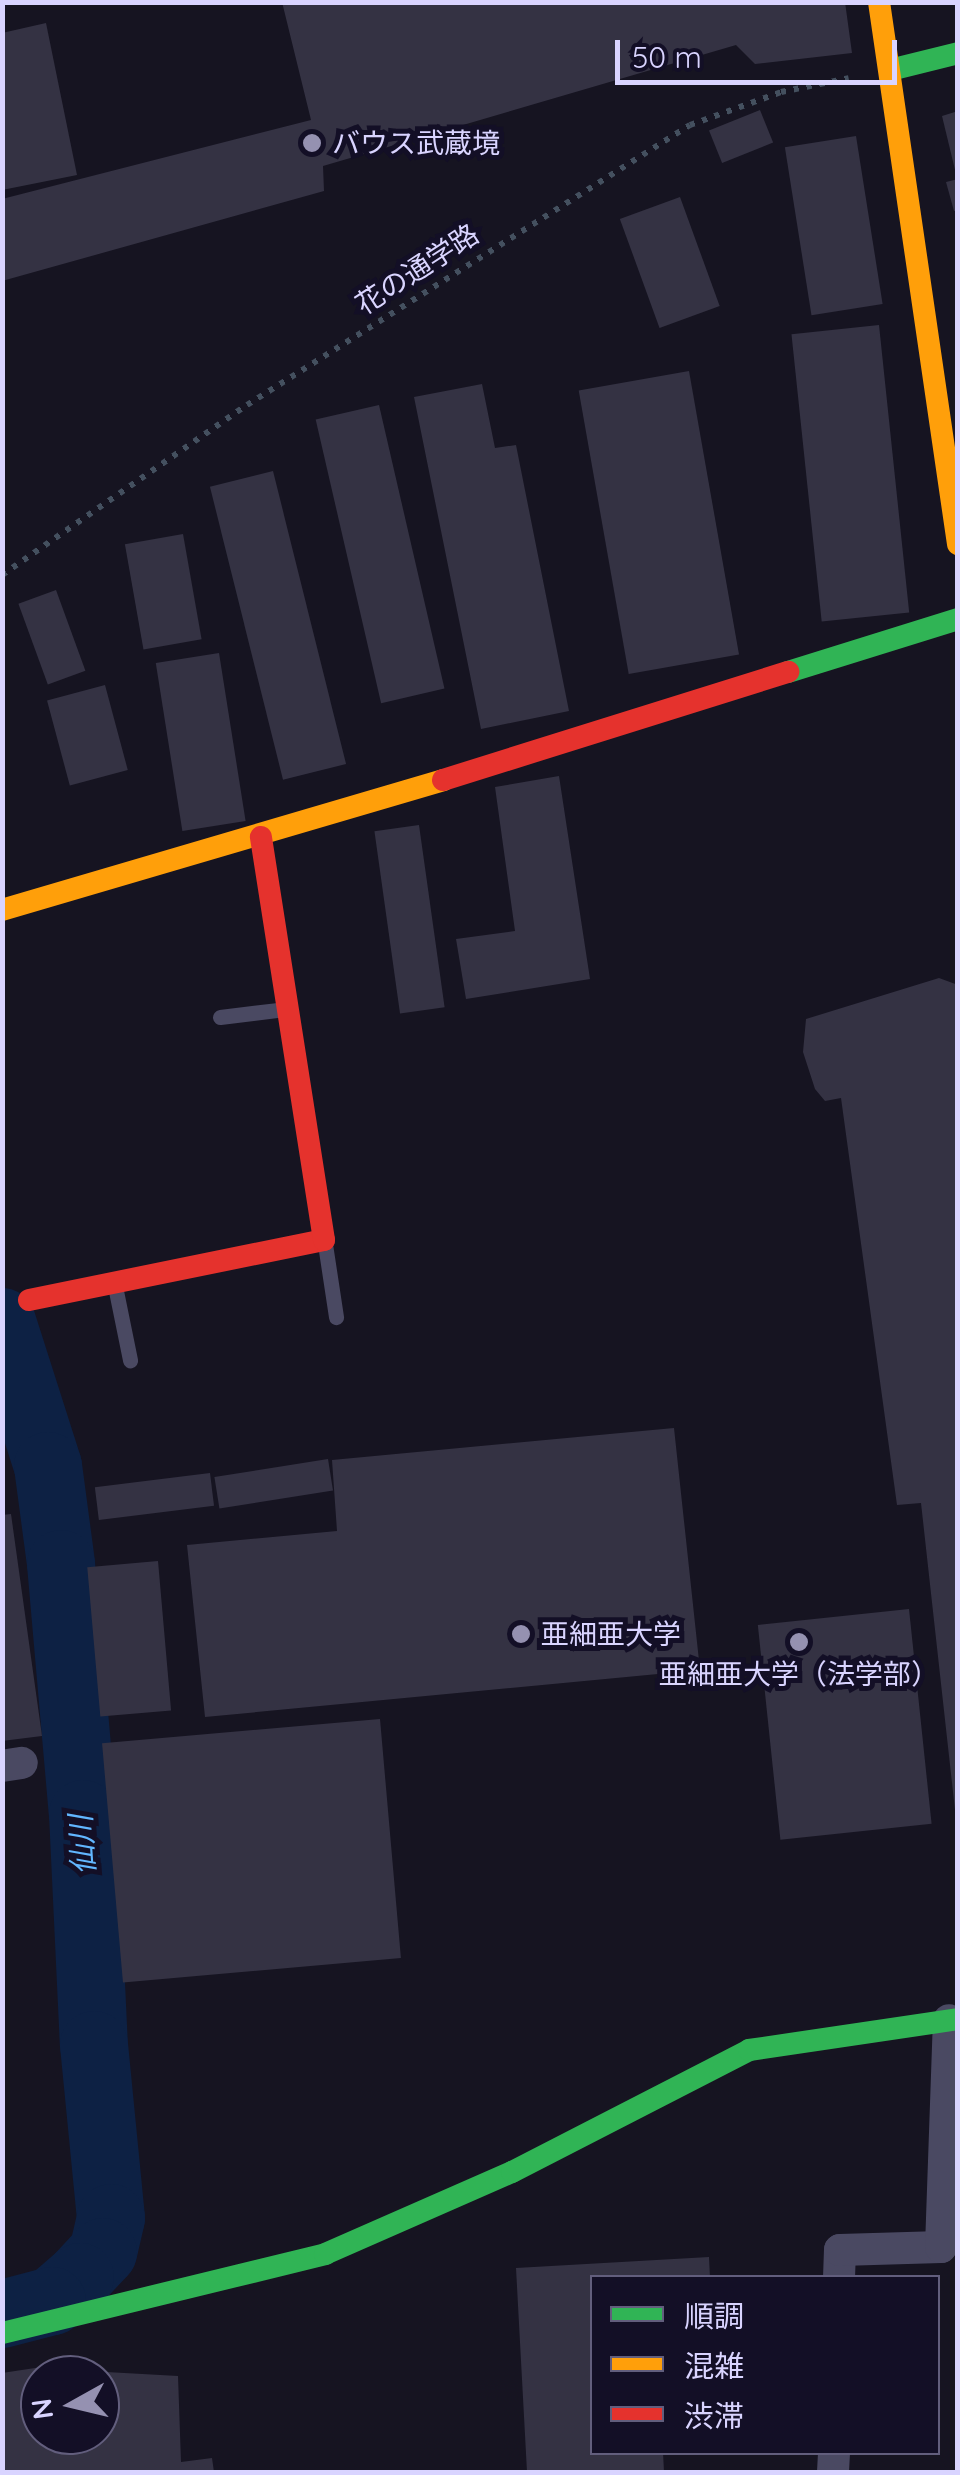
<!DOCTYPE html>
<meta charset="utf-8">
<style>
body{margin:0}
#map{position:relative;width:960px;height:2475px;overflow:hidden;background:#161421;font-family:Quicksand,"Noto Sans JP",sans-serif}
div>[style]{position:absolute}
.river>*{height:68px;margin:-34px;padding:0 34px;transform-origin:34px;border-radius:34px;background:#0d2144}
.building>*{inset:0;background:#343243;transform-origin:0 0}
.path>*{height:6px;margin-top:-3px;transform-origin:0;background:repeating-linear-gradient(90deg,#44505f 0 5px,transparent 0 13px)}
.lane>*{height:15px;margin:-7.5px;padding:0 7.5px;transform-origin:7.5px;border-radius:7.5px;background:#4a4962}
.street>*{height:32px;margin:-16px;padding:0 16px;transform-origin:16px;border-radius:16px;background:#4a4962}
.fast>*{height:22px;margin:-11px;padding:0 11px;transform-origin:11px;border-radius:11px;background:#30b455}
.slow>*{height:22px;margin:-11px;padding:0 11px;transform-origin:11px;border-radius:11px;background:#ff9f0a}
.jam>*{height:22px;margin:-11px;padding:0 11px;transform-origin:11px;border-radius:11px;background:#e5322d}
.dots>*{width:28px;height:28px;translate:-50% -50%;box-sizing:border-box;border:5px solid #130f26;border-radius:50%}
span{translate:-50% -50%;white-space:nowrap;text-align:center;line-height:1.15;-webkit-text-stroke:10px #130f26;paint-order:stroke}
.poi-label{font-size:28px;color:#d9d4ff}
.left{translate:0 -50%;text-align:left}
.street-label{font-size:28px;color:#d9d4ff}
.water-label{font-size:30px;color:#62b6ff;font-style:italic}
.frame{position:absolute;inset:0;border:5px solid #d9d4ff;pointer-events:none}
.legend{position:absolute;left:590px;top:2275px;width:350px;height:180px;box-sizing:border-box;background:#130f26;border:2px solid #625e7d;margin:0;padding:12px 18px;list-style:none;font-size:30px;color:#d9d4ff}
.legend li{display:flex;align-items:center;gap:20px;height:50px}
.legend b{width:50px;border:2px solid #625e7d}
.north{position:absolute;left:20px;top:2355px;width:100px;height:100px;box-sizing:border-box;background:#130f26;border:2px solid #625e7d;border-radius:50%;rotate:262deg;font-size:28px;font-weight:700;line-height:40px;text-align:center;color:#d9d4ff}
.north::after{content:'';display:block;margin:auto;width:35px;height:45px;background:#9591b1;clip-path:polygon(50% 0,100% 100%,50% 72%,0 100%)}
.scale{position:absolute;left:615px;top:40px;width:282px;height:45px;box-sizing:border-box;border:5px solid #d9d4ff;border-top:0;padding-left:12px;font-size:30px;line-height:35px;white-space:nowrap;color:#d9d4ff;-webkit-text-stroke:8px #130f26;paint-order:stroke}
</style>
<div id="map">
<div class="river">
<div style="left:2px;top:1322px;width:151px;rotate:72.3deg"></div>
<div style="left:48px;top:1466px;width:99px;rotate:82.4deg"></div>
<div style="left:61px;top:1564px;width:251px;rotate:85deg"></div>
<div style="left:83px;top:1814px;width:231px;rotate:87.3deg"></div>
<div style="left:94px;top:2045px;width:174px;rotate:84.4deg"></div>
<div style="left:111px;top:2218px;width:35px;rotate:103deg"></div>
<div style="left:103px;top:2252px;width:34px;rotate:133deg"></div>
<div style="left:80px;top:2277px;width:37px;rotate:139deg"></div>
<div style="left:52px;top:2301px;width:52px;rotate:165.4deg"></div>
</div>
<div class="building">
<div style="clip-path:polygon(282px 2px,845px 2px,852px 53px,755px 64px,736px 45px,323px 166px,324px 191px,2px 281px,2px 199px,311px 120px)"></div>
<div style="clip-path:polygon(46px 23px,77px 175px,2px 190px,2px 33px)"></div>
<div style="left:760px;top:110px;width:35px;height:55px;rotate:68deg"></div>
<div style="clip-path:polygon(958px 111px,958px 174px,956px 174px,942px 116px)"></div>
<div style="left:856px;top:136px;width:170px;height:72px;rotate:81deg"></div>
<div style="clip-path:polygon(958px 179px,958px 210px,954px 211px,946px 182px)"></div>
<div style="left:680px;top:197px;width:116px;height:64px;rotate:70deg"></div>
<div style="left:879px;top:325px;width:289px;height:88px;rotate:84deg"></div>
<div style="left:689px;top:371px;width:288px;height:112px;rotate:80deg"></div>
<div style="clip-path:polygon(482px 384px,495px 448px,516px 445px,569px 711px,481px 729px,414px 397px)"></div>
<div style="left:379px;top:405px;width:291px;height:65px;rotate:77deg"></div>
<div style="left:273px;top:471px;width:302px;height:65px;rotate:76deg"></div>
<div style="left:183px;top:534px;width:107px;height:59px;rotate:80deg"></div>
<div style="left:56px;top:590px;width:86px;height:40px;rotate:70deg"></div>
<div style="left:219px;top:653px;width:170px;height:64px;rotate:81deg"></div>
<div style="left:105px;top:685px;width:88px;height:60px;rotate:75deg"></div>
<div style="clip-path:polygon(559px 776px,590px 979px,466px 999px,456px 939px,515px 931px,495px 787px)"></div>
<div style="left:419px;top:825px;width:184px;height:45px;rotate:82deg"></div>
<div style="clip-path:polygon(939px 978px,958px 985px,955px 1810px,921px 1503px,897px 1505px,841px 1098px,825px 1101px,815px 1089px,803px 1052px,806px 1019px)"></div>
<div style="clip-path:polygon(674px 1428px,700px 1670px,205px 1717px,187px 1545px,337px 1531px,332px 1460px)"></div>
<div style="left:328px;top:1459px;width:32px;height:115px;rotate:81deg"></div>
<div style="left:210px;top:1473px;width:33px;height:116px;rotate:83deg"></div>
<div style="clip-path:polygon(11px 1514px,42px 1736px,2px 1741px,2px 1515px)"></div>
<div style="left:158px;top:1561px;width:150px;height:71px;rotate:85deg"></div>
<div style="left:909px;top:1609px;width:216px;height:152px;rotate:84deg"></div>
<div style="left:380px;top:1719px;width:240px;height:279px;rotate:85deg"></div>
<div style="clip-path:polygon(709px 2257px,710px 2278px,592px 2278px,592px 2452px,663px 2452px,664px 2472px,527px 2472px,516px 2268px)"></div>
<div style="clip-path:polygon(evenodd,35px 2368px,178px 2376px,181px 2462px,212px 2458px,214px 2472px,2px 2472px,2px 2373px,35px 2368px,40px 2375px,100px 2375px,100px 2435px,40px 2435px,40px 2375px)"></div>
</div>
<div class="path">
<div style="left:2px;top:575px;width:298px;rotate:-34.8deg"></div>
<div style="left:247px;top:405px;width:524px;rotate:-32.3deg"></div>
<div style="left:690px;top:125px;width:97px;rotate:-19.9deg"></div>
<div style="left:781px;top:92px;width:69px;rotate:-11.6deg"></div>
</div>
<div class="lane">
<div style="left:220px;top:1017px;width:65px;rotate:-7deg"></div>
<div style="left:325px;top:1244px;width:74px;rotate:81.4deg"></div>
<div style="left:115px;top:1286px;width:76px;rotate:78.5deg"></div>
</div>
<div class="street">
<div style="left:2px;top:1766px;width:20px;rotate:-9deg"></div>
<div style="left:839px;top:2278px;width:28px;rotate:-88deg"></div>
<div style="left:840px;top:2250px;width:101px;rotate:-1.7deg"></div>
<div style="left:941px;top:2247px;width:227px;rotate:-88deg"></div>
<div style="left:833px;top:2472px;width:20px;rotate:-87deg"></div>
</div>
<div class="fast">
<div style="left:890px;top:70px;width:70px;rotate:-14deg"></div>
<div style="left:788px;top:672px;width:178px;rotate:-17.3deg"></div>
<div style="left:2px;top:2333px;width:333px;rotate:-13.7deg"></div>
<div style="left:325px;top:2254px;width:204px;rotate:-23.7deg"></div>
<div style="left:512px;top:2172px;width:267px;rotate:-27.2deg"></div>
<div style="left:749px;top:2050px;width:211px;rotate:-8.4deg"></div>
</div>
<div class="slow">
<div style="left:879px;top:2px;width:548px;rotate:81.71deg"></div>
<div style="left:2px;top:910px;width:460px;rotate:-16.4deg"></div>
</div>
<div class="jam">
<div style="left:443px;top:780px;width:362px;rotate:-17.4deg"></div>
<div style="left:29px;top:1300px;width:301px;rotate:-11.5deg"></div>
<div style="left:324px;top:1240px;width:408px;rotate:-98.9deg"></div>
</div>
<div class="dots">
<div style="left:312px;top:143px;background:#9591b1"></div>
<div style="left:521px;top:1634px;background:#9591b1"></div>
<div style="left:799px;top:1642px;background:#9591b1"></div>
</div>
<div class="poi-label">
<span class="left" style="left:332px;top:143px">バウス武蔵境</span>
<span class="left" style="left:541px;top:1634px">亜細亜大学</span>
<span style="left:799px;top:1674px">亜細亜大学（法学部）</span>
</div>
<div class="street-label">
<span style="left:417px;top:269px;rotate:-33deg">花の通学路</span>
</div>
<div class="water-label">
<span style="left:82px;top:1845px;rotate:-94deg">仙川</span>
</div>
<div class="frame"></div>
<ul class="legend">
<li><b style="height:12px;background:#30b455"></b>順調</li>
<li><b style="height:12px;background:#ff9f0a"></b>混雑</li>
<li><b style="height:12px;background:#e5322d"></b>渋滞</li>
</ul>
<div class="north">N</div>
<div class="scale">50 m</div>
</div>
